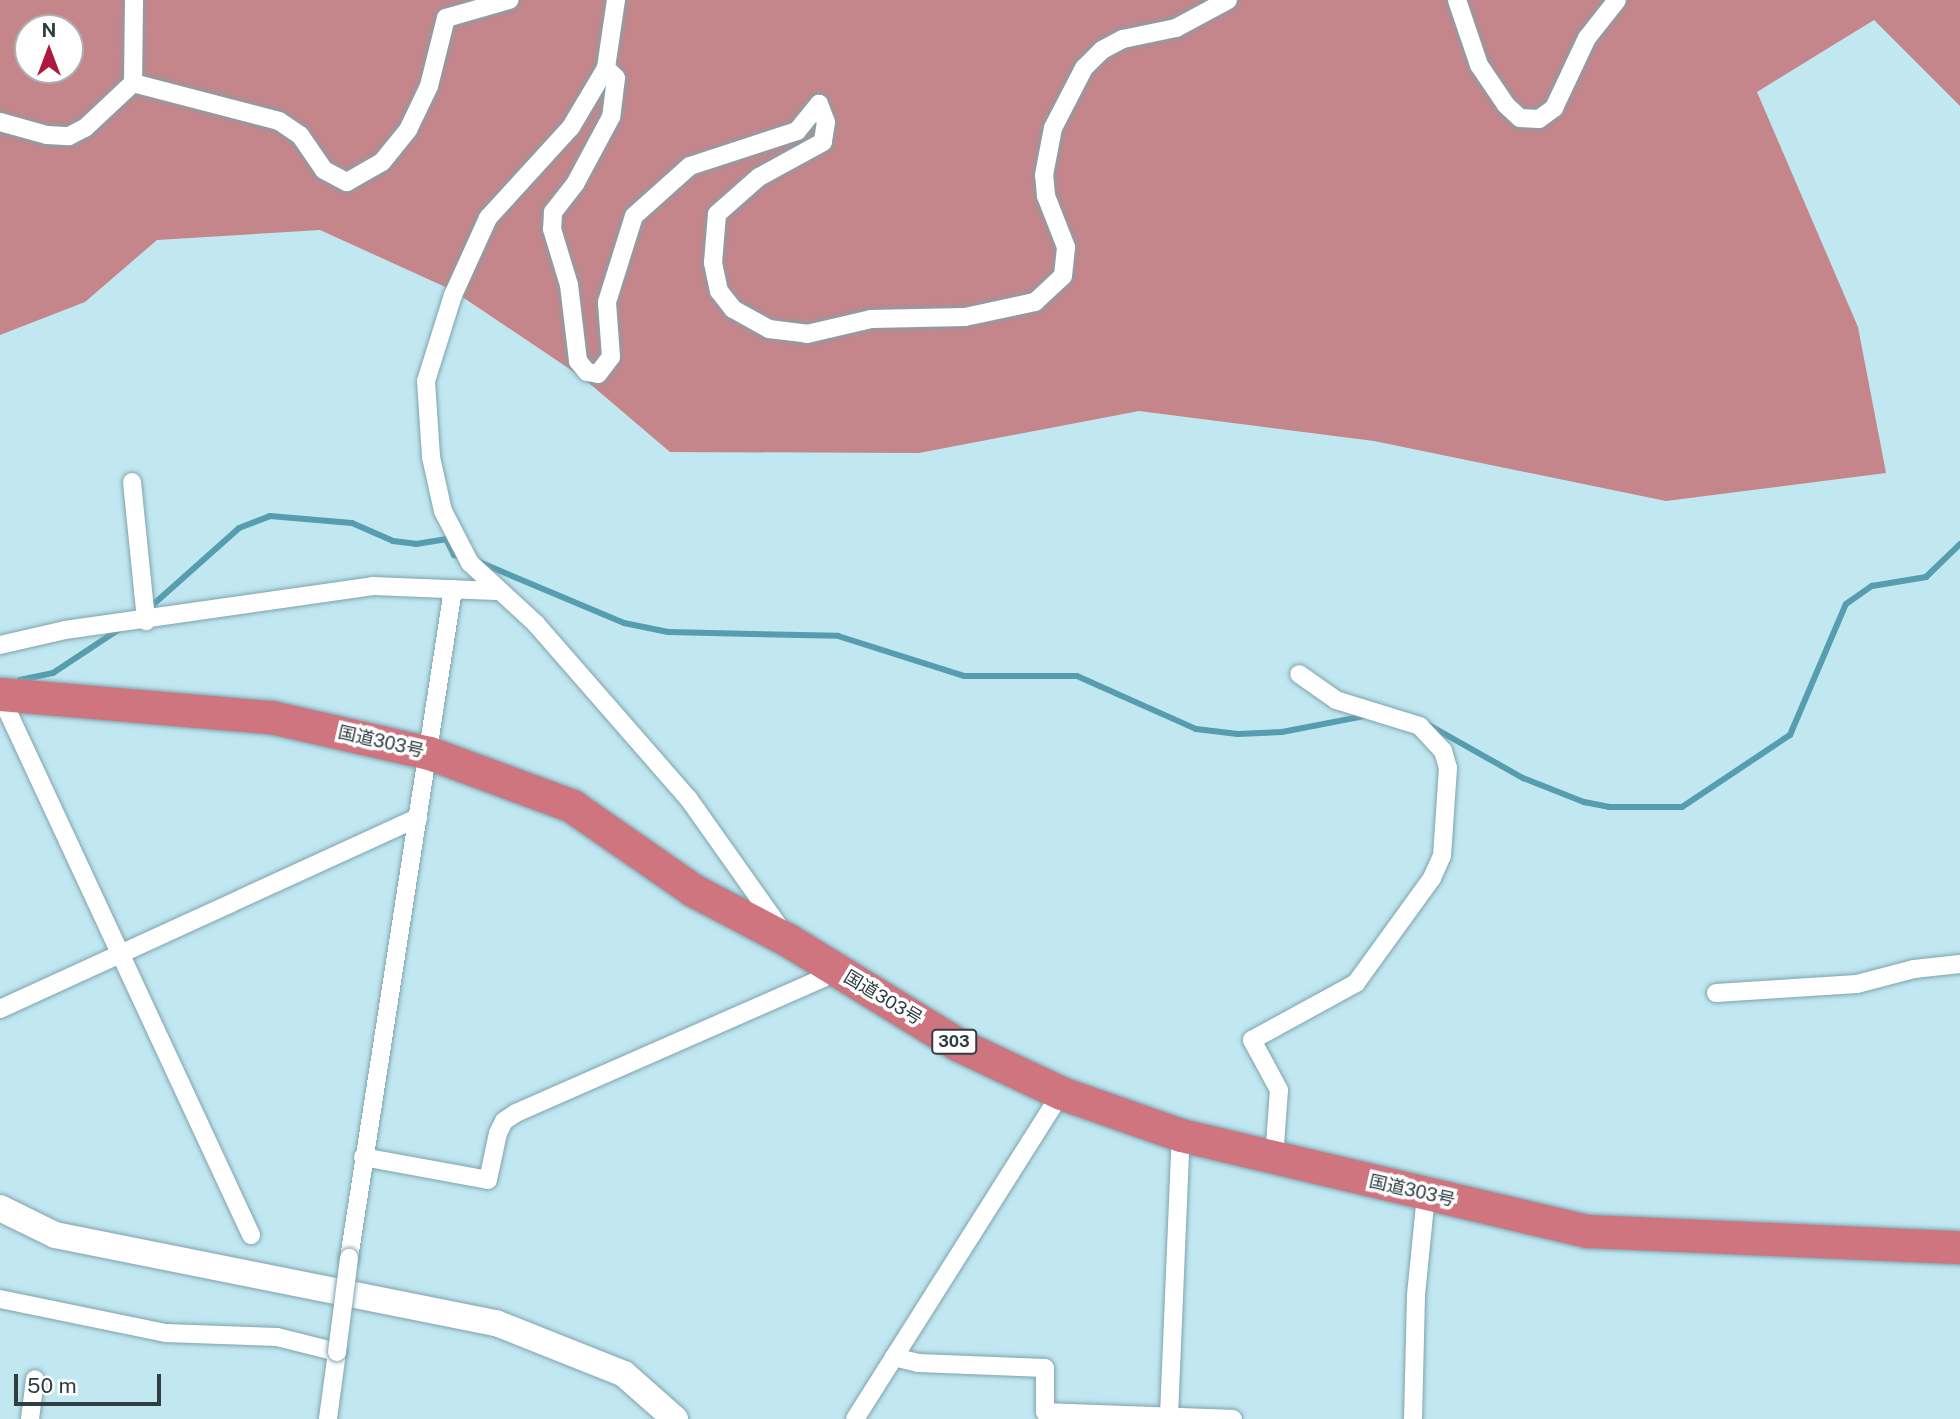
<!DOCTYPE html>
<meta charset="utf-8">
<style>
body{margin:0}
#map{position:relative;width:1960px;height:1419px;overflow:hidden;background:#c1e7f1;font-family:"Public Sans","Noto Sans JP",sans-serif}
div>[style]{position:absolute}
.forest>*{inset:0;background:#c4868b}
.stream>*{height:6px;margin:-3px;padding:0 3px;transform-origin:3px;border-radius:3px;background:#559daf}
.roads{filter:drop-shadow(0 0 2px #7fa3ad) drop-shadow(0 0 2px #7fa3ad)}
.street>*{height:18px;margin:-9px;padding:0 9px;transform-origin:9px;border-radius:9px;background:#fff}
.secondary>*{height:26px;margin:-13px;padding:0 13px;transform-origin:13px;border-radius:13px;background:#fff}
.highway>*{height:33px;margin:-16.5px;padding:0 16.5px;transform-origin:16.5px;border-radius:16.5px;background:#cf757f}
.bridges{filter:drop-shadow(0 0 2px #7fa3ad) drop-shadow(0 0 2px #7fa3ad)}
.street-bridge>*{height:18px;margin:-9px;padding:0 9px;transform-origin:9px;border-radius:9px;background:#fff}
span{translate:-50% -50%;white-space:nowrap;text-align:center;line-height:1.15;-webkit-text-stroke:7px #fff;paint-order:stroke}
.shield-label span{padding:2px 5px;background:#fff;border:2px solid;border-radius:5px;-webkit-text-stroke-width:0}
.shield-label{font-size:16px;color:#2f3e42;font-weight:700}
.street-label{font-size:18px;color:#2f3e42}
.north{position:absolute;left:14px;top:14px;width:70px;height:70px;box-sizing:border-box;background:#fff;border:2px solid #acb2b3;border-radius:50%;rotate:0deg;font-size:19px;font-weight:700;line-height:28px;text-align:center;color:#2f3e42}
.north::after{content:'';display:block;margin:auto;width:24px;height:32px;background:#ad1940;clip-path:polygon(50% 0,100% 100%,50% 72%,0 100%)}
.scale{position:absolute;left:14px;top:1374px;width:147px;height:32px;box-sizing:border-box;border:4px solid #2f3e42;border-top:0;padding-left:9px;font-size:21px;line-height:24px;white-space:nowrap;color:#2f3e42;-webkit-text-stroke:5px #fff;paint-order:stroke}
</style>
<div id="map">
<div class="forest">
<div style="clip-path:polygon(evenodd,0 0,1960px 0,1960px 106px,1874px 20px,1757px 92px,1858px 327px,1886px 473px,1666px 501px,1374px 441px,1139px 411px,919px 453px,670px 452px,583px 378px,452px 290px,320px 230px,157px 240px,85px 302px,0 335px,0 0,28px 28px,70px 28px,70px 70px,28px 70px,28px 28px)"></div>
</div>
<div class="stream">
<div style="left:472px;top:559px;width:165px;rotate:22.8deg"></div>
<div style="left:624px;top:623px;width:45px;rotate:11.6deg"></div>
<div style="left:668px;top:632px;width:170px;rotate:1.3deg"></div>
<div style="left:838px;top:636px;width:132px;rotate:17.6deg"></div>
<div style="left:964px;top:676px;width:113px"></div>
<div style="left:1077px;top:676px;width:130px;rotate:24deg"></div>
<div style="left:1196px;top:729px;width:42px;rotate:6.8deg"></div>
<div style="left:1238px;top:734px;width:44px;rotate:-2.6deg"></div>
<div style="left:1282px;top:732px;width:85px;rotate:-10.9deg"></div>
<div style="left:147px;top:610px;width:123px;rotate:-41.7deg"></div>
<div style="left:239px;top:528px;width:33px;rotate:-21deg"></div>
<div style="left:270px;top:516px;width:82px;rotate:4.9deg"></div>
<div style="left:352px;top:523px;width:45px;rotate:23.7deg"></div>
<div style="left:393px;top:541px;width:23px;rotate:7deg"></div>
<div style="left:416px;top:544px;width:30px;rotate:-9deg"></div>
<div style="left:446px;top:539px;width:18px;rotate:63deg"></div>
<div style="left:454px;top:555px;width:8px;rotate:14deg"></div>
<div style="left:20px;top:680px;width:34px;rotate:-12deg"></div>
<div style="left:53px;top:673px;width:82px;rotate:-33.5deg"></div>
<div style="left:1427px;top:724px;width:110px;rotate:29.4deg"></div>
<div style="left:1523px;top:778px;width:66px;rotate:21.5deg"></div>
<div style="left:1584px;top:802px;width:25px;rotate:11deg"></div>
<div style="left:1609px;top:807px;width:73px"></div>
<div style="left:1682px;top:807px;width:130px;rotate:-33.7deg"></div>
<div style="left:1790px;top:735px;width:142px;rotate:-66.9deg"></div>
<div style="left:1846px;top:604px;width:32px;rotate:-35deg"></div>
<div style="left:1872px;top:586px;width:55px;rotate:-9.5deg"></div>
<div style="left:1926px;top:577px;width:47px;rotate:-44.1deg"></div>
</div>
<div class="roads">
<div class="street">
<div style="left:616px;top:0;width:69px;rotate:98.4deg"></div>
<div style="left:606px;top:68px;width:69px;rotate:120.7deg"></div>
<div style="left:571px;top:127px;width:123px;rotate:132.4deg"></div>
<div style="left:488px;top:218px;width:85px;rotate:114.4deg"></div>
<div style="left:453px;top:295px;width:90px;rotate:107.4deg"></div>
<div style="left:426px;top:381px;width:76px;rotate:86.2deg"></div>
<div style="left:431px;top:457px;width:55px;rotate:77.5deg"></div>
<div style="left:443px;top:511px;width:59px;rotate:62.6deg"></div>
<div style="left:470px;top:563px;width:90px;rotate:42.7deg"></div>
<div style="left:536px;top:624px;width:231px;rotate:48.9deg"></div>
<div style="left:688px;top:798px;width:159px;rotate:54.7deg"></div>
<div style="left:1457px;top:0;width:69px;rotate:71.3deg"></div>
<div style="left:1479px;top:65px;width:48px;rotate:56deg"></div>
<div style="left:1506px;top:105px;width:19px;rotate:43deg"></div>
<div style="left:1520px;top:118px;width:19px;rotate:3deg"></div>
<div style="left:1539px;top:119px;width:19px;rotate:-36deg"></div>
<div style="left:1554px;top:108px;width:77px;rotate:-64.8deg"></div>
<div style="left:1587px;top:38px;width:48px;rotate:-51.7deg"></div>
<div style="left:606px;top:68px;width:14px;rotate:45deg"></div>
<div style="left:616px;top:78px;width:39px;rotate:97deg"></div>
<div style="left:611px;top:117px;width:76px;rotate:118.2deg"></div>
<div style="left:575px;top:184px;width:36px;rotate:128deg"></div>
<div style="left:553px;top:212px;width:17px;rotate:93deg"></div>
<div style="left:552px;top:229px;width:59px;rotate:73.1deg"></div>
<div style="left:569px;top:285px;width:77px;rotate:83.2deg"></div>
<div style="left:578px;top:361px;width:14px;rotate:51deg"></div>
<div style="left:587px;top:372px;width:11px;rotate:10deg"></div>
<div style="left:598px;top:374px;width:21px;rotate:-53deg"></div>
<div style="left:611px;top:357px;width:55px;rotate:-94.2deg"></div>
<div style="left:607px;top:302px;width:90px;rotate:-72.6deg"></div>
<div style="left:634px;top:216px;width:75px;rotate:-41.8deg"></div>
<div style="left:690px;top:166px;width:113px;rotate:-18.1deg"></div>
<div style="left:797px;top:131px;width:35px;rotate:-51deg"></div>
<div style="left:819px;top:104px;width:19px;rotate:69deg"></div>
<div style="left:826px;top:122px;width:20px;rotate:99deg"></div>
<div style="left:823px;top:142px;width:73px;rotate:151.3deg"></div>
<div style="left:759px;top:177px;width:56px;rotate:138.6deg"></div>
<div style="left:717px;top:214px;width:49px;rotate:94.7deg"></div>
<div style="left:713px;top:263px;width:29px;rotate:78deg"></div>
<div style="left:719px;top:291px;width:23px;rotate:52deg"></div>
<div style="left:733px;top:309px;width:41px;rotate:29.1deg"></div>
<div style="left:769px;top:329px;width:38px;rotate:7deg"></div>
<div style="left:807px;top:334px;width:66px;rotate:-13.2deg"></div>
<div style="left:871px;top:319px;width:94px;rotate:-1.2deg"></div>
<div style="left:965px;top:317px;width:72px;rotate:-12.1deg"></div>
<div style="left:1035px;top:302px;width:38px;rotate:-43deg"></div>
<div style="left:1063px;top:276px;width:29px;rotate:-84deg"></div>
<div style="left:1066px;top:247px;width:55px;rotate:-111.4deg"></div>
<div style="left:1046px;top:196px;width:21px;rotate:-95deg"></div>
<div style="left:1044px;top:175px;width:48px;rotate:-79.2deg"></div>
<div style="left:1053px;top:128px;width:68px;rotate:-62.7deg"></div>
<div style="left:1084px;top:68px;width:25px;rotate:-45deg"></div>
<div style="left:1102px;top:50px;width:24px;rotate:-28deg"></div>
<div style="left:1123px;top:39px;width:54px;rotate:-11.7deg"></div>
<div style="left:1176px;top:28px;width:59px;rotate:-28.3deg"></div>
<div style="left:133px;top:83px;width:151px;rotate:14.6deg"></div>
<div style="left:279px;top:121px;width:25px;rotate:34deg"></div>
<div style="left:300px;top:135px;width:42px;rotate:55.6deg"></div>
<div style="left:324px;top:170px;width:26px;rotate:28deg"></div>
<div style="left:347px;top:182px;width:40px;rotate:-29.7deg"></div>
<div style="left:382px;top:162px;width:41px;rotate:-50.9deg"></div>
<div style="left:408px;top:130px;width:49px;rotate:-64.5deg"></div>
<div style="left:429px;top:86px;width:70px;rotate:-76deg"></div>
<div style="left:446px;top:18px;width:66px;rotate:-15.9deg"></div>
<div style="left:0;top:122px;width:49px;rotate:15.5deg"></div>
<div style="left:47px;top:135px;width:22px;rotate:3deg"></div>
<div style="left:69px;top:136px;width:18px;rotate:-27deg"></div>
<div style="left:85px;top:128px;width:66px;rotate:-43.2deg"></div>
<div style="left:133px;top:83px;width:83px;rotate:-89.3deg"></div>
<div style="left:132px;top:482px;width:140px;rotate:84.2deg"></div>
<div style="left:0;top:645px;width:67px;rotate:-13deg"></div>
<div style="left:65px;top:630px;width:311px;rotate:-8.1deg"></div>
<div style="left:373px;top:586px;width:123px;rotate:2.3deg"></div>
<div style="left:7px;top:695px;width:15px;rotate:90deg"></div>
<div style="left:7px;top:710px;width:579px;rotate:65.07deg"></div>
<div style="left:1716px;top:993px;width:141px;rotate:-3.7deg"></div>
<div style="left:1857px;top:984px;width:59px;rotate:-14.7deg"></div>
<div style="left:1914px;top:969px;width:46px;rotate:-6.2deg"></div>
<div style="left:0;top:1009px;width:460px;rotate:-24.6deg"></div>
<div style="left:363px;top:1157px;width:127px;rotate:10.4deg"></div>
<div style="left:488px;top:1180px;width:48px;rotate:-78deg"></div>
<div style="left:498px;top:1133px;width:13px;rotate:-63deg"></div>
<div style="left:504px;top:1121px;width:14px;rotate:-34deg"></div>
<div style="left:516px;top:1113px;width:335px;rotate:-23.7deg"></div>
<div style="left:823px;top:978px;width:14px;rotate:-54deg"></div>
<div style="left:1274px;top:1158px;width:68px;rotate:-85.8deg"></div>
<div style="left:1279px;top:1090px;width:57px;rotate:-118.4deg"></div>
<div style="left:1252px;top:1040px;width:119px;rotate:-28.7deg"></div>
<div style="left:1356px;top:983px;width:130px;rotate:-54.1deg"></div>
<div style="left:1432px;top:878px;width:24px;rotate:-66deg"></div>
<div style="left:1442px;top:856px;width:88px;rotate:-86.1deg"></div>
<div style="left:1448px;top:768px;width:18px;rotate:-106deg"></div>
<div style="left:1443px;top:751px;width:34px;rotate:-133deg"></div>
<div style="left:1420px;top:726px;width:88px;rotate:-162.8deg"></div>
<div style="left:1336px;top:700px;width:45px;rotate:-144.9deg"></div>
<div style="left:349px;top:1258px;width:677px;rotate:-81.16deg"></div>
<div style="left:0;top:1299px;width:169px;rotate:11.6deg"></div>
<div style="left:166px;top:1333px;width:111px;rotate:2.1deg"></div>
<div style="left:277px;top:1337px;width:62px;rotate:14deg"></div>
<div style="left:337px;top:1352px;width:68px;rotate:97.7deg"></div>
<div style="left:894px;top:1357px;width:25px;rotate:14deg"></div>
<div style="left:918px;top:1363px;width:127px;rotate:2.3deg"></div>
<div style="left:1045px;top:1368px;width:44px;rotate:90deg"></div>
<div style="left:1045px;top:1412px;width:188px;rotate:2.1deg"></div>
<div style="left:1169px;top:1416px;width:281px;rotate:-87.6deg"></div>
<div style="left:30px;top:1419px;width:40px;rotate:-82.9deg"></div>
<div style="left:855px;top:1419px;width:386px;rotate:-57.7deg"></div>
<div style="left:1413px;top:1419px;width:124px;rotate:-88.6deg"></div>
<div style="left:1416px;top:1295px;width:100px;rotate:-84.3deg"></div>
</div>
<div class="secondary">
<div style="left:0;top:1208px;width:61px;rotate:26.1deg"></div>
<div style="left:55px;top:1235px;width:450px;rotate:11.3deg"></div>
<div style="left:496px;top:1323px;width:138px;rotate:21.7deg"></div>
<div style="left:624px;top:1374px;width:68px;rotate:41.4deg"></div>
</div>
<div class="highway">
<div style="left:0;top:694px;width:272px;rotate:4.9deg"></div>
<div style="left:271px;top:717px;width:162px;rotate:12.8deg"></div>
<div style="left:429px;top:753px;width:153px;rotate:20.3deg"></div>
<div style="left:572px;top:806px;width:147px;rotate:34.8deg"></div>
<div style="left:693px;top:890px;width:107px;rotate:27.8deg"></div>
<div style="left:788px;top:940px;width:198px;rotate:31.6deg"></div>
<div style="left:957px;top:1044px;width:115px;rotate:25.2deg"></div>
<div style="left:1061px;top:1093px;width:127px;rotate:19.3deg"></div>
<div style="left:1181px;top:1135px;width:418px;rotate:13.3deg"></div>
<div style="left:1588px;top:1231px;width:372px;rotate:2.5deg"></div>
</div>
</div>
<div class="bridges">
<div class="street-bridge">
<div style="left:337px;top:1352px;width:95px;rotate:-82.7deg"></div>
</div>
</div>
<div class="shield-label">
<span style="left:954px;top:1042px">303</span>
</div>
<div class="street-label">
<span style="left:381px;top:742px;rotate:13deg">国道303号</span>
<span style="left:883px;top:998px;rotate:31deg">国道303号</span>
<span style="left:1412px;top:1191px;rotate:13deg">国道303号</span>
</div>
<div class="north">N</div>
<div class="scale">50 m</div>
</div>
